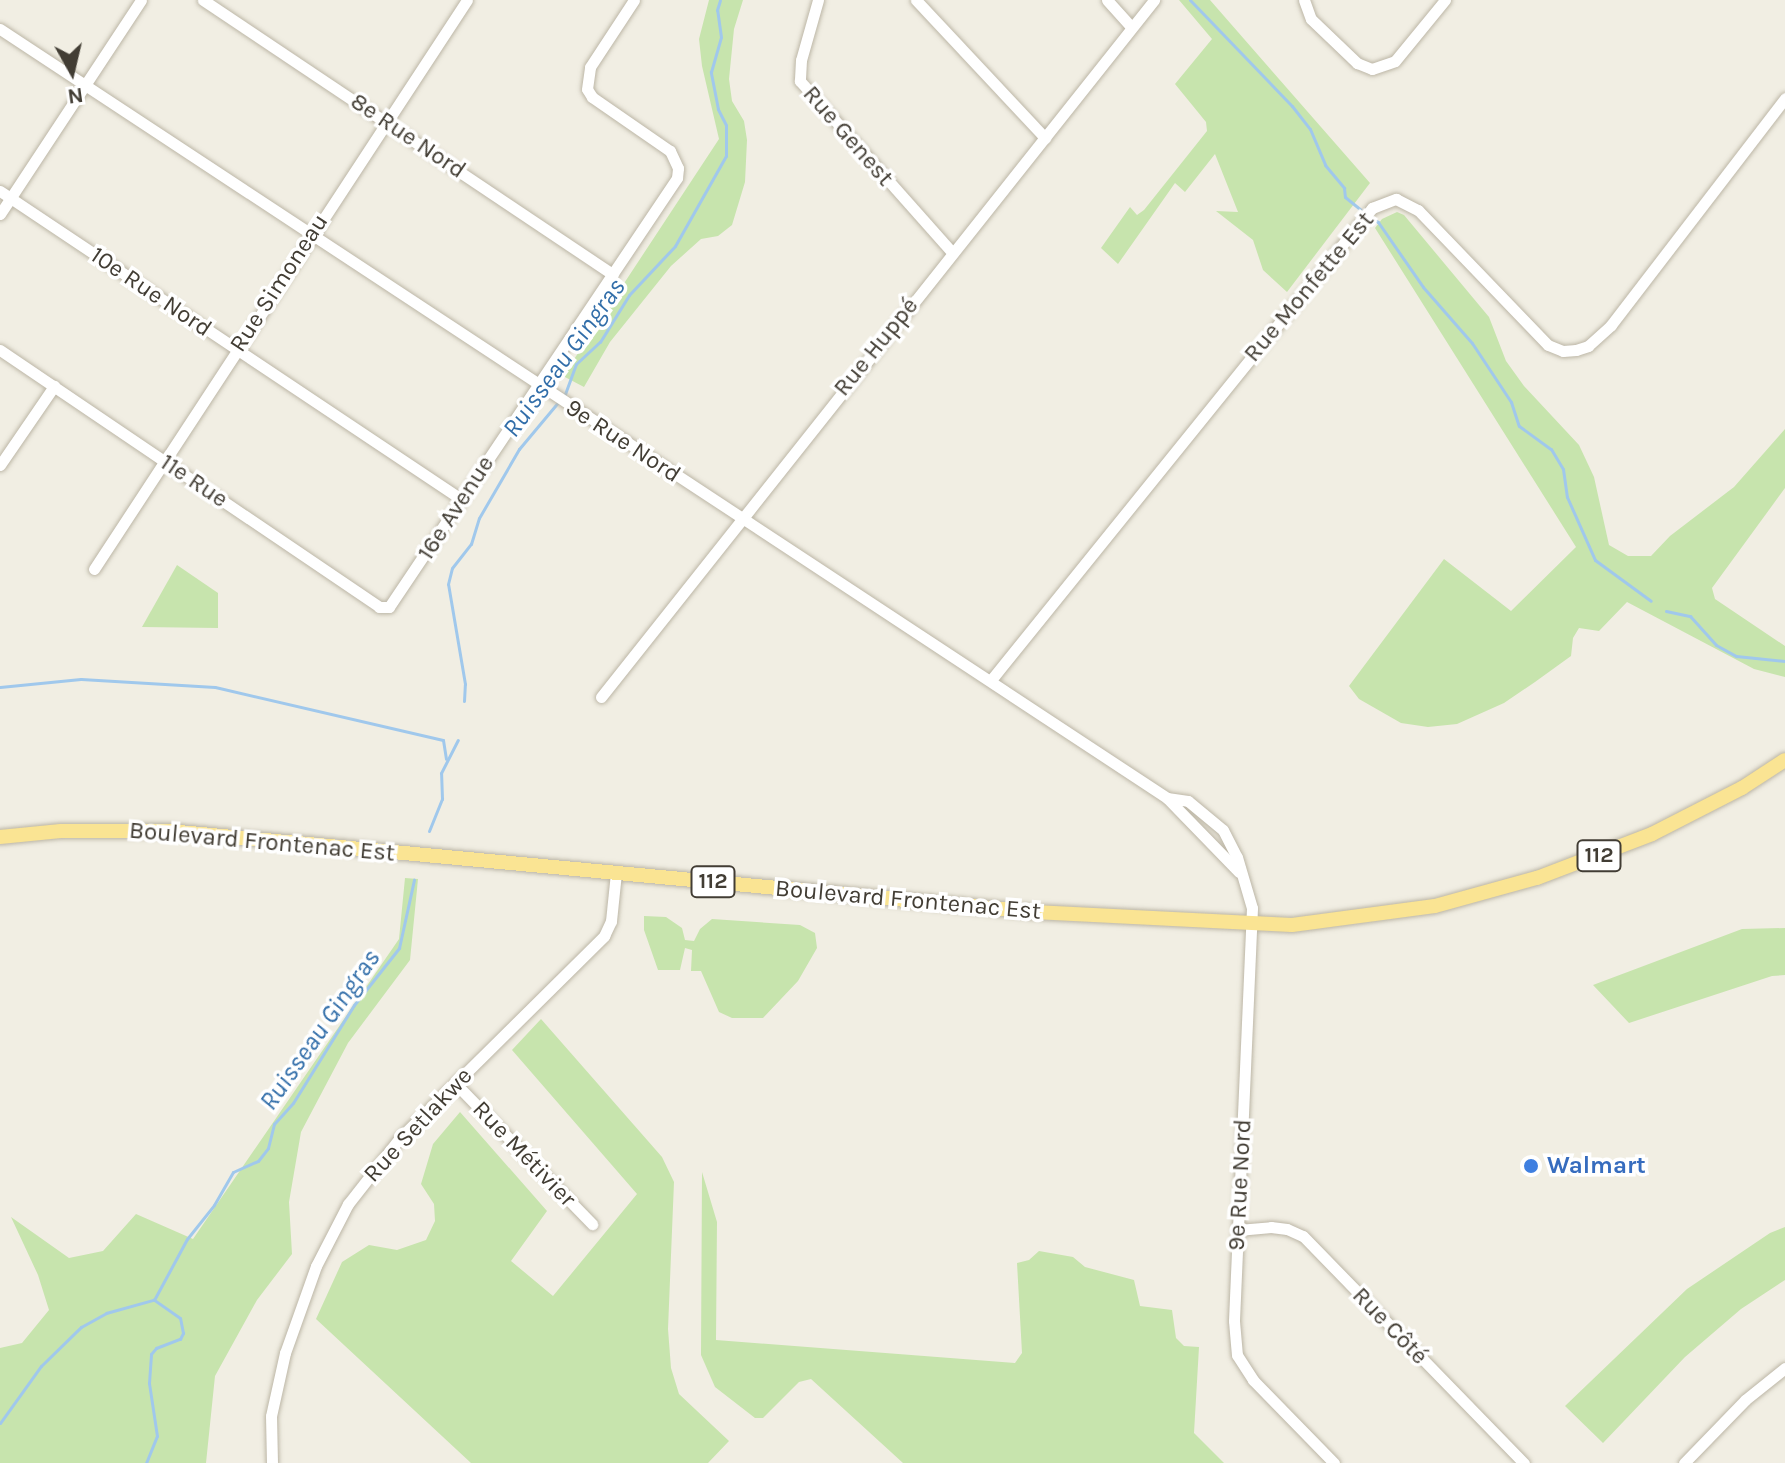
<!DOCTYPE html>
<meta charset="utf-8">
<style>
body{margin:0}
#map{position:relative;width:1785px;height:1463px;overflow:hidden;background:#f1eee3;font-family:Karla,sans-serif}
div>[style]{position:absolute}
.green>*{inset:0;background:#c7e4ad}
.stream>*{height:3px;margin:-1.5px;padding:0 1.5px;transform-origin:1.5px;border-radius:1.5px;background:#a0c8ec}
.roads{filter:drop-shadow(0 0 2px #bcb6a6) drop-shadow(0 0 2px #bcb6a6)}
.minor>*{height:11px;margin:-5.5px;padding:0 5.5px;transform-origin:5.5px;border-radius:5.5px;background:#fff}
.major>*{height:14px;margin:-7px;padding:0 7px;transform-origin:7px;border-radius:7px;background:#fae493}
.dots>*{width:22px;height:22px;translate:-50% -50%;box-sizing:border-box;border:4px solid #fff;border-radius:50%}
span{translate:-50% -50%;white-space:nowrap;text-align:center;line-height:1.15;-webkit-text-stroke:7px #fff;paint-order:stroke}
.shield-label span{padding:2px 6px;background:#fff;border:2px solid;border-radius:6px;-webkit-text-stroke-width:0}
.shield-label{font-size:22px;color:#423d34;font-weight:700}
.street-label{font-size:24px;color:#423d34}
.shop-label{font-size:24px;color:#366cbe;font-weight:700}
.left{translate:0 -50%;text-align:left}
.water-label{font-size:26px;color:#326ea9;font-style:italic}
.north{position:absolute;left:32px;top:32px;width:80px;height:80px;-webkit-text-stroke:6px #fff;paint-order:stroke;rotate:172deg;font-size:22px;font-weight:700;line-height:32px;text-align:center;color:#423d34}
.north::after{content:'';display:block;margin:auto;width:28px;height:36px;background:#423d34;clip-path:polygon(50% 0,100% 100%,50% 72%,0 100%)}
</style>
<div id="map">
<div class="green">
<div style="clip-path:polygon(709px 0,743px 0,734px 29px,729px 79px,732px 101px,744px 121px,747px 140px,745px 182px,732px 225px,718px 236px,701px 239px,671px 266px,610px 342px,584px 387px,563px 376px,719px 139px,702px 66px,699px 39px)"></div>
<div style="clip-path:polygon(1179px 0,1210px 0,1370px 183px,1287px 292px,1263px 270px,1253px 240px,1216px 211px,1238px 212px,1215px 154px,1185px 192px,1175px 183px,1118px 264px,1101px 248px,1130px 207px,1137px 215px,1144px 210px,1207px 131px,1206px 122px,1175px 84px,1212px 39px)"></div>
<div style="clip-path:polygon(1397px 212px,1404px 215px,1489px 317px,1506px 361px,1524px 386px,1579px 445px,1594px 477px,1609px 545px,1628px 556px,1651px 556px,1670px 536px,1734px 487px,1785px 429px,1785px 488px,1712px 588px,1715px 599px,1785px 646px,1785px 677px,1754px 669px,1627px 602px,1599px 631px,1579px 628px,1573px 638px,1571px 656px,1535px 682px,1504px 703px,1457px 724px,1428px 727px,1401px 723px,1359px 699px,1349px 686px,1444px 559px,1511px 611px,1576px 547px,1375px 228px,1382px 219px)"></div>
<div style="clip-path:polygon(177px 565px,218px 593px,218px 628px,142px 627px)"></div>
<div style="clip-path:polygon(405px 878px,418px 879px,410px 960px,348px 1043px,301px 1132px,289px 1202px,292px 1254px,257px 1300px,215px 1376px,206px 1463px,0 1463px,0 1348px,22px 1343px,49px 1310px,38px 1275px,11px 1217px,69px 1258px,103px 1251px,136px 1214px,193px 1239px,399px 939px)"></div>
<div style="clip-path:polygon(644px 916px,666px 917px,682px 928px,685px 940px,694px 941px,700px 929px,712px 919px,800px 925px,815px 933px,817px 948px,798px 981px,763px 1018px,732px 1018px,719px 1012px,701px 971px,691px 971px,692px 950px,685px 948px,680px 970px,658px 970px,644px 930px)"></div>
<div style="clip-path:polygon(1785px 928px,1785px 975px,1772px 976px,1629px 1023px,1593px 985px,1742px 929px)"></div>
<div style="clip-path:polygon(541px 1019px,662px 1157px,674px 1182px,668px 1329px,671px 1368px,679px 1394px,729px 1441px,708px 1463px,471px 1463px,316px 1319px,342px 1262px,369px 1245px,397px 1250px,426px 1240px,435px 1221px,434px 1204px,421px 1184px,433px 1144px,460px 1112px,547px 1211px,511px 1261px,553px 1296px,637px 1194px,512px 1050px)"></div>
<div style="clip-path:polygon(702px 1172px,717px 1222px,716px 1340px,1015px 1363px,1022px 1353px,1017px 1263px,1029px 1260px,1039px 1251px,1073px 1257px,1085px 1267px,1134px 1280px,1140px 1306px,1172px 1310px,1176px 1338px,1184px 1346px,1199px 1347px,1194px 1433px,1224px 1463px,903px 1463px,811px 1379px,799px 1382px,763px 1418px,755px 1418px,715px 1387px,701px 1355px)"></div>
<div style="clip-path:polygon(1785px 1227px,1785px 1280px,1741px 1309px,1685px 1357px,1603px 1443px,1565px 1406px,1687px 1289px,1770px 1233px)"></div>
</div>
<div class="stream">
<div style="left:1190px;top:0;width:147px;rotate:46.1deg"></div>
<div style="left:1292px;top:106px;width:29px;rotate:52deg"></div>
<div style="left:1310px;top:129px;width:39px;rotate:67deg"></div>
<div style="left:1325px;top:165px;width:30px;rotate:50deg"></div>
<div style="left:1344px;top:188px;width:9px;rotate:84deg"></div>
<div style="left:1345px;top:197px;width:26px;rotate:39deg"></div>
<div style="left:1371px;top:217px;width:9px;rotate:36deg"></div>
<div style="left:1378px;top:222px;width:79px;rotate:55.3deg"></div>
<div style="left:1423px;top:287px;width:74px;rotate:48.8deg"></div>
<div style="left:1472px;top:343px;width:71px;rotate:56.5deg"></div>
<div style="left:1511px;top:402px;width:25px;rotate:72deg"></div>
<div style="left:1519px;top:426px;width:39px;rotate:36deg"></div>
<div style="left:1551px;top:449px;width:23px;rotate:59deg"></div>
<div style="left:1563px;top:469px;width:28px;rotate:82deg"></div>
<div style="left:1567px;top:497px;width:69px;rotate:66deg"></div>
<div style="left:1595px;top:560px;width:69px;rotate:36.2deg"></div>
<div style="left:1666px;top:611px;width:25px;rotate:12deg"></div>
<div style="left:1690px;top:616px;width:39px;rotate:48deg"></div>
<div style="left:1716px;top:645px;width:23px;rotate:29deg"></div>
<div style="left:1736px;top:656px;width:49px;rotate:5.8deg"></div>
<div style="left:0;top:687px;width:81px;rotate:-5.6deg"></div>
<div style="left:81px;top:679px;width:134px;rotate:3.4deg"></div>
<div style="left:215px;top:687px;width:234px;rotate:13.1deg"></div>
<div style="left:443px;top:740px;width:19px;rotate:81deg"></div>
<div style="left:464px;top:701px;width:17px;rotate:-87deg"></div>
<div style="left:465px;top:684px;width:101px;rotate:-99.6deg"></div>
<div style="left:448px;top:584px;width:16px;rotate:-76deg"></div>
<div style="left:452px;top:568px;width:31px;rotate:-52deg"></div>
<div style="left:471px;top:544px;width:27px;rotate:-73deg"></div>
<div style="left:479px;top:518px;width:80px;rotate:-59.9deg"></div>
<div style="left:519px;top:449px;width:72px;rotate:-50.1deg"></div>
<div style="left:565px;top:394px;width:32px;rotate:-70deg"></div>
<div style="left:576px;top:364px;width:33px;rotate:-43deg"></div>
<div style="left:600px;top:342px;width:55px;rotate:-58.3deg"></div>
<div style="left:629px;top:295px;width:67px;rotate:-46.8deg"></div>
<div style="left:675px;top:246px;width:103px;rotate:-60.5deg"></div>
<div style="left:726px;top:156px;width:31px;rotate:-90deg"></div>
<div style="left:726px;top:125px;width:18px;rotate:-117deg"></div>
<div style="left:718px;top:109px;width:38px;rotate:-101deg"></div>
<div style="left:711px;top:72px;width:36px;rotate:-74deg"></div>
<div style="left:721px;top:37px;width:27px;rotate:-98deg"></div>
<div style="left:717px;top:10px;width:10px;rotate:-73deg"></div>
<div style="left:429px;top:831px;width:35px;rotate:-68deg"></div>
<div style="left:442px;top:799px;width:26px;rotate:-92deg"></div>
<div style="left:441px;top:773px;width:37px;rotate:-63deg"></div>
<div style="left:154px;top:1300px;width:69px;rotate:-61.6deg"></div>
<div style="left:187px;top:1239px;width:43px;rotate:-51.5deg"></div>
<div style="left:214px;top:1205px;width:38px;rotate:-60deg"></div>
<div style="left:233px;top:1172px;width:27px;rotate:-24deg"></div>
<div style="left:258px;top:1161px;width:16px;rotate:-52deg"></div>
<div style="left:268px;top:1148px;width:25px;rotate:-76deg"></div>
<div style="left:274px;top:1124px;width:28px;rotate:-48deg"></div>
<div style="left:293px;top:1103px;width:115px;rotate:-58.1deg"></div>
<div style="left:354px;top:1005px;width:73px;rotate:-51.7deg"></div>
<div style="left:399px;top:948px;width:70px;rotate:-77.6deg"></div>
<div style="left:0;top:1423px;width:70px;rotate:-54.3deg"></div>
<div style="left:41px;top:1366px;width:56px;rotate:-44.3deg"></div>
<div style="left:81px;top:1327px;width:29px;rotate:-29deg"></div>
<div style="left:106px;top:1313px;width:49px;rotate:-15.5deg"></div>
<div style="left:146px;top:1463px;width:29px;rotate:-68deg"></div>
<div style="left:157px;top:1436px;width:54px;rotate:-98.6deg"></div>
<div style="left:149px;top:1383px;width:29px;rotate:-86deg"></div>
<div style="left:151px;top:1354px;width:8px;rotate:-50deg"></div>
<div style="left:156px;top:1348px;width:26px;rotate:-21deg"></div>
<div style="left:180px;top:1339px;width:7px;rotate:-63deg"></div>
<div style="left:183px;top:1333px;width:15px;rotate:-101deg"></div>
<div style="left:180px;top:1318px;width:32px;rotate:-145deg"></div>
</div>
<div class="roads">
<div class="minor">
<div style="left:203px;top:0;width:493px;rotate:33.8deg"></div>
<div style="left:818px;top:0;width:62px;rotate:105.8deg"></div>
<div style="left:801px;top:60px;width:21px;rotate:93deg"></div>
<div style="left:800px;top:81px;width:229px;rotate:48.4deg"></div>
<div style="left:916px;top:0;width:189px;rotate:46.9deg"></div>
<div style="left:1107px;top:0;width:36px;rotate:48deg"></div>
<div style="left:1304px;top:0;width:20px;rotate:70deg"></div>
<div style="left:1311px;top:19px;width:64px;rotate:43.7deg"></div>
<div style="left:1357px;top:63px;width:16px;rotate:22deg"></div>
<div style="left:1372px;top:69px;width:24px;rotate:-19deg"></div>
<div style="left:1395px;top:61px;width:79px;rotate:-50.7deg"></div>
<div style="left:0;top:29px;width:1398px;rotate:33.38deg"></div>
<div style="left:1167px;top:798px;width:103px;rotate:45.8deg"></div>
<div style="left:0;top:191px;width:554px;rotate:33.75deg"></div>
<div style="left:0;top:214px;width:256px;rotate:-56.6deg"></div>
<div style="left:0;top:350px;width:458px;rotate:34.1deg"></div>
<div style="left:379px;top:607px;width:10px"></div>
<div style="left:389px;top:607px;width:517px;rotate:-56.13deg"></div>
<div style="left:677px;top:178px;width:10px;rotate:-84deg"></div>
<div style="left:678px;top:168px;width:19px;rotate:-115deg"></div>
<div style="left:670px;top:151px;width:95px;rotate:-145.3deg"></div>
<div style="left:592px;top:97px;width:9px;rotate:-122deg"></div>
<div style="left:587px;top:89px;width:22px;rotate:-82deg"></div>
<div style="left:590px;top:67px;width:80px;rotate:-56.7deg"></div>
<div style="left:0;top:465px;width:96px;rotate:-55.6deg"></div>
<div style="left:94px;top:569px;width:680px;rotate:-56.75deg"></div>
<div style="left:991px;top:680px;width:607px;rotate:-51.09deg"></div>
<div style="left:1372px;top:208px;width:26px;rotate:-21deg"></div>
<div style="left:1396px;top:199px;width:25px;rotate:27deg"></div>
<div style="left:1418px;top:210px;width:187px;rotate:46.1deg"></div>
<div style="left:1548px;top:345px;width:16px;rotate:22deg"></div>
<div style="left:1563px;top:351px;width:13px;rotate:-4deg"></div>
<div style="left:1576px;top:350px;width:13px;rotate:-18deg"></div>
<div style="left:1588px;top:346px;width:31px;rotate:-42deg"></div>
<div style="left:1611px;top:325px;width:286px;rotate:-52.5deg"></div>
<div style="left:601px;top:697px;width:890px;rotate:-51.57deg"></div>
<div style="left:1167px;top:798px;width:21px;rotate:8deg"></div>
<div style="left:1188px;top:801px;width:45px;rotate:39.6deg"></div>
<div style="left:1223px;top:830px;width:30px;rotate:63deg"></div>
<div style="left:1237px;top:857px;width:53px;rotate:73.6deg"></div>
<div style="left:1252px;top:908px;width:413px;rotate:92.5deg"></div>
<div style="left:1234px;top:1321px;width:34px;rotate:85deg"></div>
<div style="left:1237px;top:1355px;width:30px;rotate:57deg"></div>
<div style="left:1253px;top:1380px;width:116px;rotate:45.7deg"></div>
<div style="left:455px;top:1083px;width:197px;rotate:45.8deg"></div>
<div style="left:1238px;top:1230px;width:33px;rotate:-5deg"></div>
<div style="left:1271px;top:1227px;width:16px;rotate:7deg"></div>
<div style="left:1287px;top:1229px;width:17px;rotate:24deg"></div>
<div style="left:1303px;top:1236px;width:317px;rotate:45.8deg"></div>
<div style="left:272px;top:1463px;width:47px;rotate:-91.2deg"></div>
<div style="left:271px;top:1416px;width:65px;rotate:-77.5deg"></div>
<div style="left:285px;top:1353px;width:92px;rotate:-70.4deg"></div>
<div style="left:316px;top:1266px;width:70px;rotate:-62.7deg"></div>
<div style="left:348px;top:1204px;width:83px;rotate:-51.9deg"></div>
<div style="left:399px;top:1139px;width:289px;rotate:-44.7deg"></div>
<div style="left:604px;top:936px;width:17px;rotate:-65deg"></div>
<div style="left:611px;top:921px;width:48px;rotate:-84.1deg"></div>
<div style="left:1684px;top:1463px;width:88px;rotate:-45.9deg"></div>
<div style="left:1745px;top:1400px;width:51px;rotate:-38.7deg"></div>
</div>
<div class="major">
<div style="left:0;top:837px;width:61px;rotate:-5.6deg"></div>
<div style="left:61px;top:831px;width:108px"></div>
<div style="left:169px;top:831px;width:869px;rotate:5.35deg"></div>
<div style="left:1034px;top:912px;width:258px;rotate:2.9deg"></div>
<div style="left:1292px;top:925px;width:144px;rotate:-7.6deg"></div>
<div style="left:1435px;top:906px;width:106px;rotate:-15.4deg"></div>
<div style="left:1537px;top:878px;width:123px;rotate:-20.9deg"></div>
<div style="left:1652px;top:834px;width:101px;rotate:-27.1deg"></div>
<div style="left:1742px;top:788px;width:51px;rotate:-33.1deg"></div>
</div>
</div>
<div class="dots">
<div style="left:1531px;top:1166px;background:#3f7fe0"></div>
</div>
<div class="shield-label">
<span style="left:1599px;top:856px">112</span>
<span style="left:713px;top:882px">112</span>
</div>
<div class="street-label">
<span style="left:408px;top:136px;rotate:34deg">8e Rue Nord</span>
<span style="left:848px;top:136px;rotate:49deg">Rue Genest</span>
<span style="left:279px;top:283px;rotate:-57deg">Rue Simoneau</span>
<span style="left:1309px;top:287px;rotate:-50deg">Rue Monfette Est</span>
<span style="left:151px;top:292px;rotate:34deg">10e Rue Nord</span>
<span style="left:876px;top:347px;rotate:-51deg">Rue Huppé</span>
<span style="left:623px;top:441px;rotate:33deg">9e Rue Nord</span>
<span style="left:194px;top:481px;rotate:34deg">11e Rue</span>
<span style="left:456px;top:508px;rotate:-57deg">16e Avenue</span>
<span style="left:262px;top:842px;rotate:5deg">Boulevard Frontenac Est</span>
<span style="left:908px;top:900px;rotate:5deg">Boulevard Frontenac Est</span>
<span style="left:418px;top:1125px;rotate:-47deg">Rue Setlakwe</span>
<span style="left:524px;top:1154px;rotate:46deg">Rue Métivier</span>
<span style="left:1240px;top:1185px;rotate:-87deg">9e Rue Nord</span>
<span style="left:1390px;top:1326px;rotate:46deg">Rue Côté</span>
</div>
<div class="shop-label">
<span class="left" style="left:1547px;top:1166px">Walmart</span>
</div>
<div class="water-label">
<span style="left:564px;top:358px;rotate:-54deg">Ruisseau Gingras</span>
<span style="left:320px;top:1030px;rotate:-55deg">Ruisseau Gingras</span>
</div>
<div class="north">N</div>
</div>
